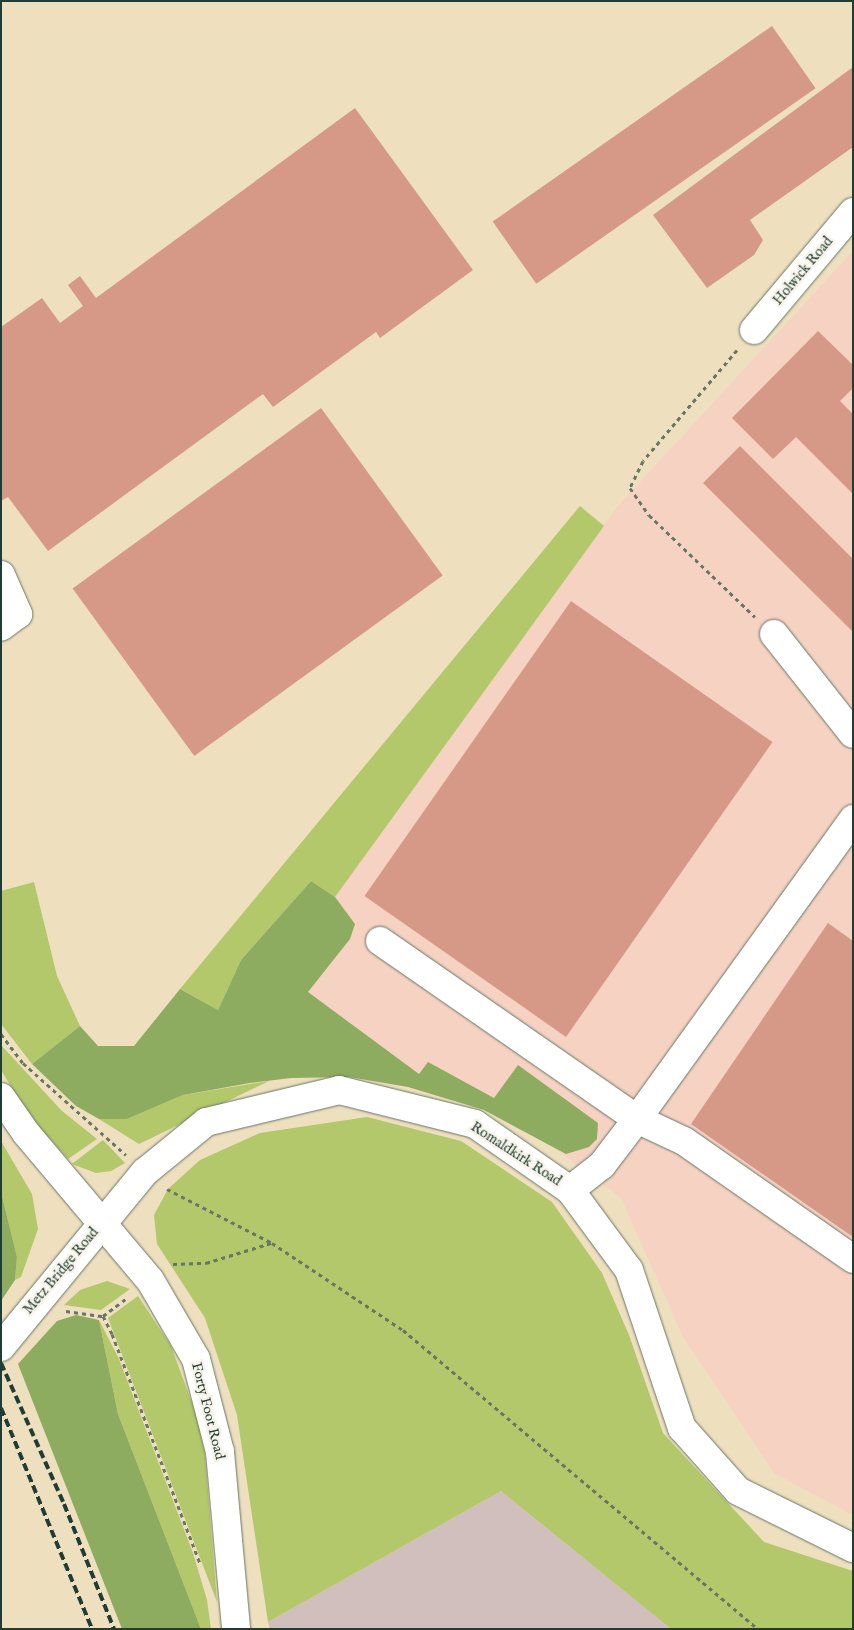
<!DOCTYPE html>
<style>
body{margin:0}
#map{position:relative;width:854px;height:1630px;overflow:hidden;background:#eedfbf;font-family:"IM FELL English",serif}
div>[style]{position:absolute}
.built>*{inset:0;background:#f6d2c3}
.industrial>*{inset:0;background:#d1bfbd}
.green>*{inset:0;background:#b3c76b}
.forest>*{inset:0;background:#8eac5f}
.building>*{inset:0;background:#d69987;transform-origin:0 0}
.path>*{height:3px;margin-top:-1.5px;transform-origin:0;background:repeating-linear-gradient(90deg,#677665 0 4px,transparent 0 8px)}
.roads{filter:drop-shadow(0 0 1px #677665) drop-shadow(0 0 1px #677665)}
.minor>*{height:28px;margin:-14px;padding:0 14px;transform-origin:14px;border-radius:14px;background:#fff}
.rail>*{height:4px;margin-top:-2px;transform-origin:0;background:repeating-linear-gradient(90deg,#1f3d34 0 8px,transparent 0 12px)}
span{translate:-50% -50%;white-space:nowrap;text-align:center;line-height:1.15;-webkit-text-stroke:5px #f7f3e8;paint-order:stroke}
.street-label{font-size:14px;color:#1f3d34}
.frame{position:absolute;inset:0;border:2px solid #1f3d34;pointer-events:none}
</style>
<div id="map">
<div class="built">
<div style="clip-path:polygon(853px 251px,853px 1515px,774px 1473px,683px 1337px,621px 1198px,498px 1106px,310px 1039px,255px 1007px,617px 507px)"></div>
</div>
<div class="industrial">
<div style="clip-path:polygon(501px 1491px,671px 1629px,270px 1629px,268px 1622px)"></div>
</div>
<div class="green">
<div style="clip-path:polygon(580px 506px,604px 526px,335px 897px,311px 881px,241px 960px,218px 1010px,180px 989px)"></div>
<div style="clip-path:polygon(34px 882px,57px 976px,80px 1026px,32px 1064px,1px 1024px,1px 891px)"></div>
<div style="clip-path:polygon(1px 1045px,62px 1111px,97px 1139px,68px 1159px,32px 1119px,10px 1085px,1px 1070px)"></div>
<div style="clip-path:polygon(269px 1081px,139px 1144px,99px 1119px,127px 1119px,183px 1095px)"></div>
<div style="clip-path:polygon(367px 1117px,461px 1141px,552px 1202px,602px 1273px,629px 1335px,663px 1433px,764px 1542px,853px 1571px,853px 1629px,671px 1629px,501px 1491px,268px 1622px,237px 1415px,205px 1318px,157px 1244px,154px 1215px,168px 1189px,200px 1160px,260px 1133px)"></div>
<div style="clip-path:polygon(103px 1140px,125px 1163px,111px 1171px,96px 1173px,72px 1164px)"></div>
<div style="clip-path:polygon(1px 1141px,32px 1194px,38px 1229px,21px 1277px,15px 1280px,17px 1257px,1px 1192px)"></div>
<div style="clip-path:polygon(107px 1281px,130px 1289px,101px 1310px,64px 1305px,80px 1290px)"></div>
<div style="clip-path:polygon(138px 1296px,171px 1346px,196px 1414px,205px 1454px,217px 1602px,108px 1318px)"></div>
<div style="clip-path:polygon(99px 1320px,119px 1359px,193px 1553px,207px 1600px,211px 1629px,201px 1629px,118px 1414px)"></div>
</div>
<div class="forest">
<div style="clip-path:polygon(311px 881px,335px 897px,355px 924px,350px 939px,308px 992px,419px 1074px,428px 1062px,494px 1098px,518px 1065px,598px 1123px,597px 1139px,589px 1147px,566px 1154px,484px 1110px,408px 1087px,349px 1077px,291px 1078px,250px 1083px,183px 1095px,127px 1119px,99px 1119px,76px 1106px,32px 1064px,80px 1026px,98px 1046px,134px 1046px,180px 989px,218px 1010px,241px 960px)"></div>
<div style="clip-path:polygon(1px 1192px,17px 1257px,15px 1280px,1px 1301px)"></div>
<div style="clip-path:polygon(76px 1315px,99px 1320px,118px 1414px,201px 1629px,122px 1629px,18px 1364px,57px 1321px)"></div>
</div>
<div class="building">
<div style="left:772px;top:26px;width:76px;height:341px;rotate:55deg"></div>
<div style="clip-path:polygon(853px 67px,853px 147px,750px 220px,763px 240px,754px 255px,707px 288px,653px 215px)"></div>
<div style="clip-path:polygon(355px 108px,473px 270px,380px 338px,376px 332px,273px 407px,263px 394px,48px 551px,8px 497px,1px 501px,1px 327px,42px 298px,60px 323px,83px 306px,68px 285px,80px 276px,96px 298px)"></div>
<div style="clip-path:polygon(818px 331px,853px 365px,853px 388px,840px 401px,853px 414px,853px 494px,796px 437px,773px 459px,732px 418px)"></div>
<div style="left:321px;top:408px;width:207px;height:307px;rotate:54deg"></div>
<div style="clip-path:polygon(740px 446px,853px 559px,853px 632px,703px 483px)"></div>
<div style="left:571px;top:601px;width:246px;height:360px;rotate:35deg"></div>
<div style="clip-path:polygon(828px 923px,853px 941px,853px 1237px,691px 1124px)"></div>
</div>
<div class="path">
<div style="left:737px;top:350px;width:145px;rotate:130.3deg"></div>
<div style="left:643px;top:461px;width:30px;rotate:116deg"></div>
<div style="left:630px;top:488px;width:33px;rotate:55deg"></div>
<div style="left:649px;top:515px;width:147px;rotate:43.9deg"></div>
<div style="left:1px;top:1034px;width:36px;rotate:53deg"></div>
<div style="left:23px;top:1063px;width:138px;rotate:41.8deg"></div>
<div style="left:167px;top:1189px;width:118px;rotate:27.2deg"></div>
<div style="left:272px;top:1243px;width:157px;rotate:33.6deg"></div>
<div style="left:403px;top:1330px;width:464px;rotate:40.1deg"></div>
<div style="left:173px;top:1264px;width:33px;rotate:-2deg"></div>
<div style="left:206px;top:1263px;width:68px;rotate:-17.1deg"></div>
<div style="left:66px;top:1311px;width:37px;rotate:8deg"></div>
<div style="left:103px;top:1316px;width:20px;rotate:63deg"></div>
<div style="left:112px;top:1334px;width:248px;rotate:69deg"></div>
<div style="left:103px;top:1316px;width:31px;rotate:-37deg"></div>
</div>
<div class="roads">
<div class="minor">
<div style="left:754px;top:330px;width:154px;rotate:-50deg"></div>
<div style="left:1px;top:575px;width:43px;rotate:66.4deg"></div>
<div style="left:18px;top:614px;width:21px;rotate:143deg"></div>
<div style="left:774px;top:634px;width:127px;rotate:51.7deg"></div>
<div style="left:380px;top:941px;width:313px;rotate:34.7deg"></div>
<div style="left:637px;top:1119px;width:52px;rotate:25.1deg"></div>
<div style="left:684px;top:1141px;width:206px;rotate:34.9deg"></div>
<div style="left:1px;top:1097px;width:44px;rotate:55.2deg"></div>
<div style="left:26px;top:1133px;width:192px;rotate:49.9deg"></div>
<div style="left:150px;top:1280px;width:91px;rotate:59.8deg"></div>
<div style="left:196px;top:1359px;width:96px;rotate:75.5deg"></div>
<div style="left:220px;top:1452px;width:178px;rotate:84.8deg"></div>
<div style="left:570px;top:1190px;width:99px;rotate:53.6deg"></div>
<div style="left:629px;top:1270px;width:167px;rotate:71.5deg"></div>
<div style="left:682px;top:1428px;width:84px;rotate:48.4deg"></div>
<div style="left:738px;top:1491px;width:128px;rotate:26.4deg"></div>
<div style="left:1px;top:1347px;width:227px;rotate:-50.6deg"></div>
<div style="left:145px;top:1172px;width:79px;rotate:-39.3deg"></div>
<div style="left:206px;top:1122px;width:137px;rotate:-13.5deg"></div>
<div style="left:339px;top:1090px;width:140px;rotate:14deg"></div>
<div style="left:475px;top:1124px;width:116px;rotate:34.8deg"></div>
<div style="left:570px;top:1190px;width:41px;rotate:-38deg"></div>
<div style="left:602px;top:1165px;width:58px;rotate:-52.7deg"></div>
<div style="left:637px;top:1119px;width:370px;rotate:-54.2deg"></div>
</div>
</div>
<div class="rail">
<div style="left:1px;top:1363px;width:154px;rotate:65.9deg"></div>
<div style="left:64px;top:1504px;width:135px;rotate:68.2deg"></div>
<div style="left:1px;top:1408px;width:239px;rotate:67.6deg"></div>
</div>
<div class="street-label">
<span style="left:803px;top:271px;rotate:-50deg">Holwick Road</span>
<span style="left:516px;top:1154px;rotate:33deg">Romaldkirk Road</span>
<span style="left:61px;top:1271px;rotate:-50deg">Metz Bridge Road</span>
<span style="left:208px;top:1411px;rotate:76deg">Forty Foot Road</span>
</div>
<div class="frame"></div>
</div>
